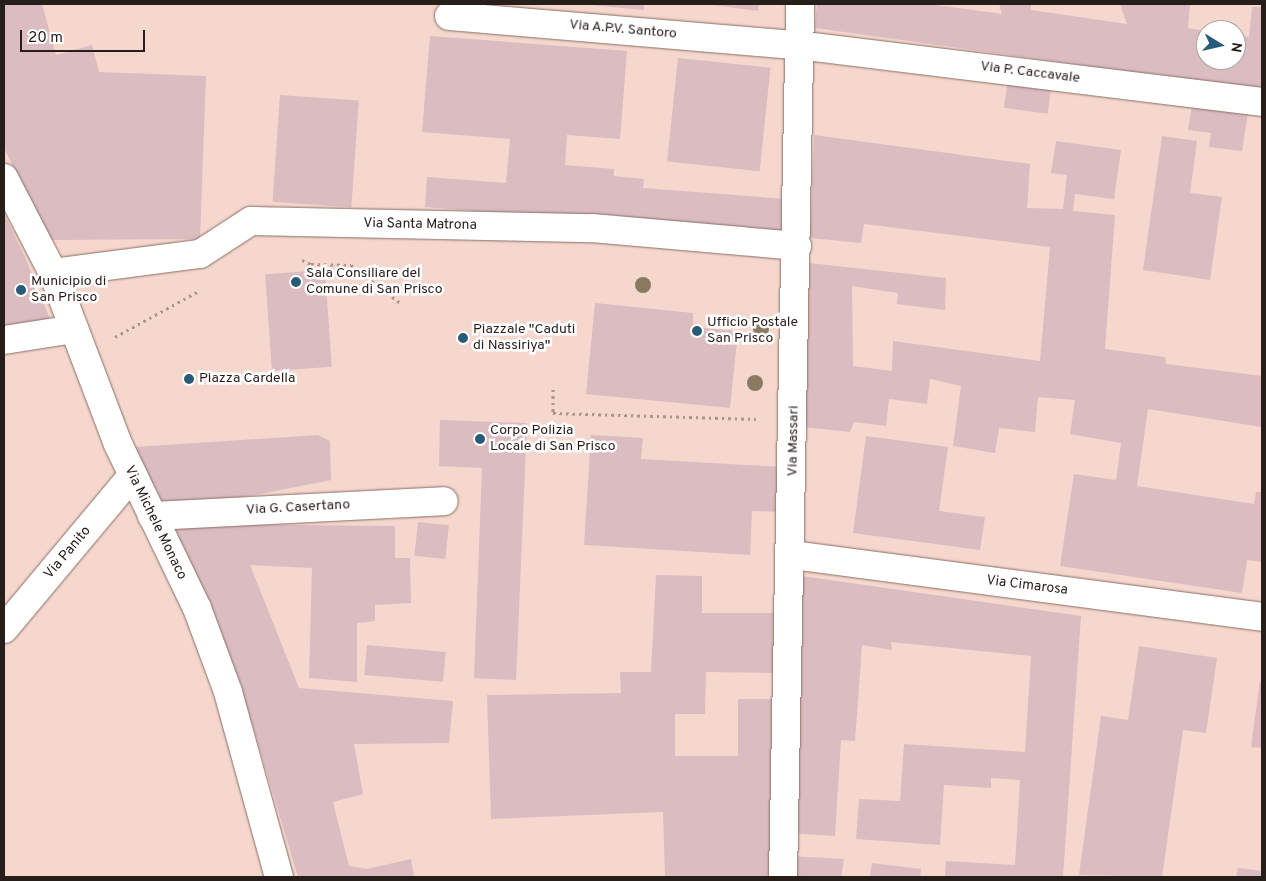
<!DOCTYPE html>
<style>
body{margin:0}
#map{position:relative;width:1266px;height:881px;overflow:hidden;background:#f5d7cd;font-family:Overpass,sans-serif}
div>[style]{position:absolute}
.building>*{inset:0;background:#dbbcc1;transform-origin:0 0}
.path>*{height:3px;margin-top:-1.5px;transform-origin:0;background:repeating-linear-gradient(90deg,#ab948c 0 2.5px,transparent 0 6.5px)}
.roads{filter:drop-shadow(0 0 1px #896e65) drop-shadow(0 0 1px #896e65)}
.street>*{height:28px;margin:-14px;padding:0 14px;transform-origin:14px;border-radius:14px;background:#fff}
.trees>*{width:16px;height:16px;margin:-8px;border-radius:50%;background:#897a61}
.dots>*{width:14px;height:14px;translate:-50% -50%;box-sizing:border-box;border:2px solid #fff;border-radius:50%}
span{translate:-50% -50%;white-space:nowrap;text-align:center;line-height:1.15;-webkit-text-stroke:5px #fff;paint-order:stroke}
.street-label{font-size:14px;color:#271d19}
.poi-label{font-size:14px;color:#271d19}
.left{translate:0 -50%;text-align:left}
.frame{position:absolute;inset:0;border:5px solid #271d19;pointer-events:none}
.north{position:absolute;left:1196px;top:20px;width:50px;height:50px;box-sizing:border-box;background:#fff;border:1px solid #a9a5a3;border-radius:50%;rotate:99deg;font-size:14px;font-weight:700;line-height:20px;text-align:center;color:#271d19}
.north::after{content:'';display:block;margin:auto;width:18px;height:22px;background:#285b78;clip-path:polygon(50% 0,100% 100%,50% 72%,0 100%)}
.scale{position:absolute;left:20px;top:30px;width:125px;height:22px;box-sizing:border-box;border:2px solid #271d19;border-top:0;padding-left:6px;font-size:15px;line-height:18px;white-space:nowrap;color:#271d19;-webkit-text-stroke:4px #fff;paint-order:stroke}
</style>
<div id="map">
<div class="building">
<div style="clip-path:polygon(4px 4px,42px 4px,56px 55px,92px 45px,99px 72px,206px 76px,200px 239px,50px 240px,4px 148px)"></div>
<div style="clip-path:polygon(581px 4px,644px 4px,644px 10px)"></div>
<div style="clip-path:polygon(706px 4px,759px 4px,758px 11px)"></div>
<div style="clip-path:polygon(817px 4px,929px 4px,1002px 14px,999px 4px,1031px 4px,1031px 10px,1127px 24px,1120px 4px,1190px 4px,1188px 28px,1206px 31px,1206px 60px,1236px 60px,1236px 35px,1249px 37px,1252px 7px,1262px 7px,1262px 90px,815px 28px)"></div>
<div style="clip-path:polygon(430px 36px,627px 51px,620px 139px,567px 135px,565px 165px,614px 169px,614px 176px,644px 179px,643px 188px,785px 199px,782px 235px,425px 207px,427px 177px,506px 183px,510px 139px,422px 132px)"></div>
<div style="left:678px;top:58px;width:93px;height:104px;rotate:6deg"></div>
<div style="left:1008px;top:79px;width:44px;height:29px;rotate:8deg"></div>
<div style="left:280px;top:95px;width:79px;height:107px;rotate:4deg"></div>
<div style="clip-path:polygon(1192px 105px,1248px 113px,1242px 151px,1209px 147px,1211px 133px,1188px 130px)"></div>
<div style="clip-path:polygon(814px 135px,1030px 164px,1027px 208px,1063px 209px,1067px 175px,1051px 173px,1056px 141px,1121px 150px,1114px 199px,1075px 194px,1073px 211px,1115px 215px,1105px 349px,1165px 357px,1166px 364px,1262px 376px,1262px 427px,1148px 409px,1137px 486px,1254px 504px,1256px 492px,1262px 492px,1262px 562px,1247px 560px,1242px 593px,1060px 566px,1074px 474px,1116px 480px,1121px 443px,1070px 434px,1075px 400px,1038px 397px,1035px 432px,999px 428px,995px 453px,953px 446px,961px 386px,930px 379px,927px 404px,889px 399px,886px 426px,854px 422px,850px 432px,803px 427px,809px 263px,946px 278px,945px 310px,897px 304px,898px 293px,852px 286px,853px 366px,892px 371px,893px 341px,1040px 361px,1050px 247px,864px 224px,861px 243px,810px 238px)"></div>
<div style="clip-path:polygon(1162px 136px,1197px 141px,1190px 193px,1222px 197px,1210px 280px,1143px 270px)"></div>
<div style="clip-path:polygon(4px 213px,25px 257px,52px 324px,4px 333px)"></div>
<div style="left:325px;top:270px;width:97px;height:60px;rotate:86deg"></div>
<div style="clip-path:polygon(595px 303px,693px 313px,693px 327px,738px 331px,730px 408px,586px 394px)"></div>
<div style="clip-path:polygon(440px 420px,527px 423px,516px 680px,474px 678px,482px 468px,439px 466px)"></div>
<div style="clip-path:polygon(318px 435px,330px 441px,331px 480px,215px 503px,221px 524px,395px 526px,395px 558px,410px 558px,411px 603px,375px 605px,375px 621px,357px 623px,357px 682px,309px 678px,312px 568px,250px 565px,299px 688px,453px 701px,449px 743px,354px 744px,363px 794px,333px 802px,349px 866px,367px 869px,411px 859px,414px 877px,298px 877px,243px 693px,194px 569px,135px 447px)"></div>
<div style="clip-path:polygon(591px 435px,643px 438px,641px 459px,782px 467px,780px 512px,752px 511px,750px 555px,584px 545px)"></div>
<div style="clip-path:polygon(866px 436px,948px 447px,939px 511px,985px 517px,980px 550px,853px 533px)"></div>
<div style="left:418px;top:522px;width:31px;height:34px;rotate:6deg"></div>
<div style="clip-path:polygon(656px 575px,702px 576px,702px 613px,780px 613px,776px 673px,706px 672px,705px 714px,675px 714px,675px 756px,738px 756px,738px 699px,774px 699px,772px 877px,665px 877px,663px 812px,491px 819px,487px 695px,621px 693px,620px 672px,651px 672px)"></div>
<div style="clip-path:polygon(802px 576px,1081px 616px,1063px 877px,945px 877px,946px 861px,1015px 865px,1020px 780px,991px 778px,991px 788px,944px 785px,940px 845px,856px 839px,859px 799px,900px 801px,904px 744px,1025px 752px,1031px 656px,891px 642px,892px 650px,862px 645px,855px 741px,841px 740px,835px 836px,786px 833px)"></div>
<div style="left:367px;top:645px;width:79px;height:30px;rotate:5deg"></div>
<div style="clip-path:polygon(1139px 646px,1217px 658px,1206px 733px,1183px 730px,1162px 877px,1079px 875px,1101px 716px,1128px 720px)"></div>
<div style="clip-path:polygon(1260px 681px,1262px 682px,1262px 748px,1251px 747px)"></div>
<div style="clip-path:polygon(789px 856px,844px 859px,841px 877px,787px 877px)"></div>
<div style="clip-path:polygon(872px 863px,921px 869px,920px 877px,870px 877px)"></div>
<div style="clip-path:polygon(1238px 868px,1262px 871px,1262px 877px,1236px 877px)"></div>
</div>
<div class="path">
<div style="left:302px;top:260px;width:10px;rotate:24deg"></div>
<div style="left:311px;top:264px;width:40px;rotate:1.4deg"></div>
<div style="left:351px;top:265px;width:61px;rotate:37.6deg"></div>
<div style="left:115px;top:337px;width:94px;rotate:-28.8deg"></div>
<div style="left:553px;top:389px;width:24px;rotate:90deg"></div>
<div style="left:553px;top:413px;width:203px;rotate:1.7deg"></div>
</div>
<div class="roads">
<div class="street">
<div style="left:449px;top:16px;width:350px;rotate:4.8deg"></div>
<div style="left:798px;top:45px;width:467px;rotate:7deg"></div>
<div style="left:4px;top:178px;width:107px;rotate:62.7deg"></div>
<div style="left:53px;top:273px;width:183px;rotate:69.2deg"></div>
<div style="left:118px;top:444px;width:182px;rotate:64.3deg"></div>
<div style="left:197px;top:608px;width:90px;rotate:69.7deg"></div>
<div style="left:228px;top:692px;width:192px;rotate:74.6deg"></div>
<div style="left:53px;top:273px;width:148px;rotate:-7.4deg"></div>
<div style="left:200px;top:254px;width:61px;rotate:-32.9deg"></div>
<div style="left:251px;top:221px;width:341px;rotate:1.2deg"></div>
<div style="left:592px;top:228px;width:206px;rotate:5deg"></div>
<div style="left:4px;top:340px;width:71px;rotate:-8.9deg"></div>
<div style="left:152px;top:516px;width:292px;rotate:-2.9deg"></div>
<div style="left:792px;top:555px;width:474px;rotate:7.5deg"></div>
<div style="left:4px;top:629px;width:199px;rotate:-50.1deg"></div>
<div style="left:783px;top:877px;width:873px;rotate:-88.88deg"></div>
</div>
</div>
<div class="trees">
<div style="left:643px;top:285px"></div>
<div style="left:761px;top:329px"></div>
<div style="left:755px;top:383px"></div>
</div>
<div class="dots">
<div style="left:296px;top:282px;background:#285b78"></div>
<div style="left:21px;top:290px;background:#285b78"></div>
<div style="left:697px;top:331px;background:#285b78"></div>
<div style="left:463px;top:338px;background:#285b78"></div>
<div style="left:189px;top:379px;background:#285b78"></div>
<div style="left:480px;top:439px;background:#285b78"></div>
</div>
<div class="street-label">
<span style="left:623px;top:30px;rotate:5deg">Via A.P.V. Santoro</span>
<span style="left:1030px;top:73px;rotate:7deg">Via P. Caccavale</span>
<span style="left:420px;top:225px;rotate:1deg">Via Santa Matrona</span>
<span style="left:794px;top:441px;rotate:-89deg">Via Massari</span>
<span style="left:298px;top:508px;rotate:-3deg">Via G. Casertano</span>
<span style="left:155px;top:523px;rotate:64deg">Via Michele Monaco</span>
<span style="left:68px;top:553px;rotate:-50deg">Via Panito</span>
<span style="left:1027px;top:586px;rotate:7deg">Via Cimarosa</span>
</div>
<div class="poi-label">
<span class="left" style="left:306px;top:282px">Sala Consiliare del<br>Comune di San Prisco</span>
<span class="left" style="left:31px;top:290px">Municipio di<br>San Prisco</span>
<span class="left" style="left:707px;top:331px">Ufficio Postale<br>San Prisco</span>
<span class="left" style="left:473px;top:338px">Piazzale "Caduti<br>di Nassiriya"</span>
<span class="left" style="left:199px;top:379px">Piazza Cardella</span>
<span class="left" style="left:490px;top:439px">Corpo Polizia<br>Locale di San Prisco</span>
</div>
<div class="frame"></div>
<div class="north">N</div>
<div class="scale">20 m</div>
</div>
